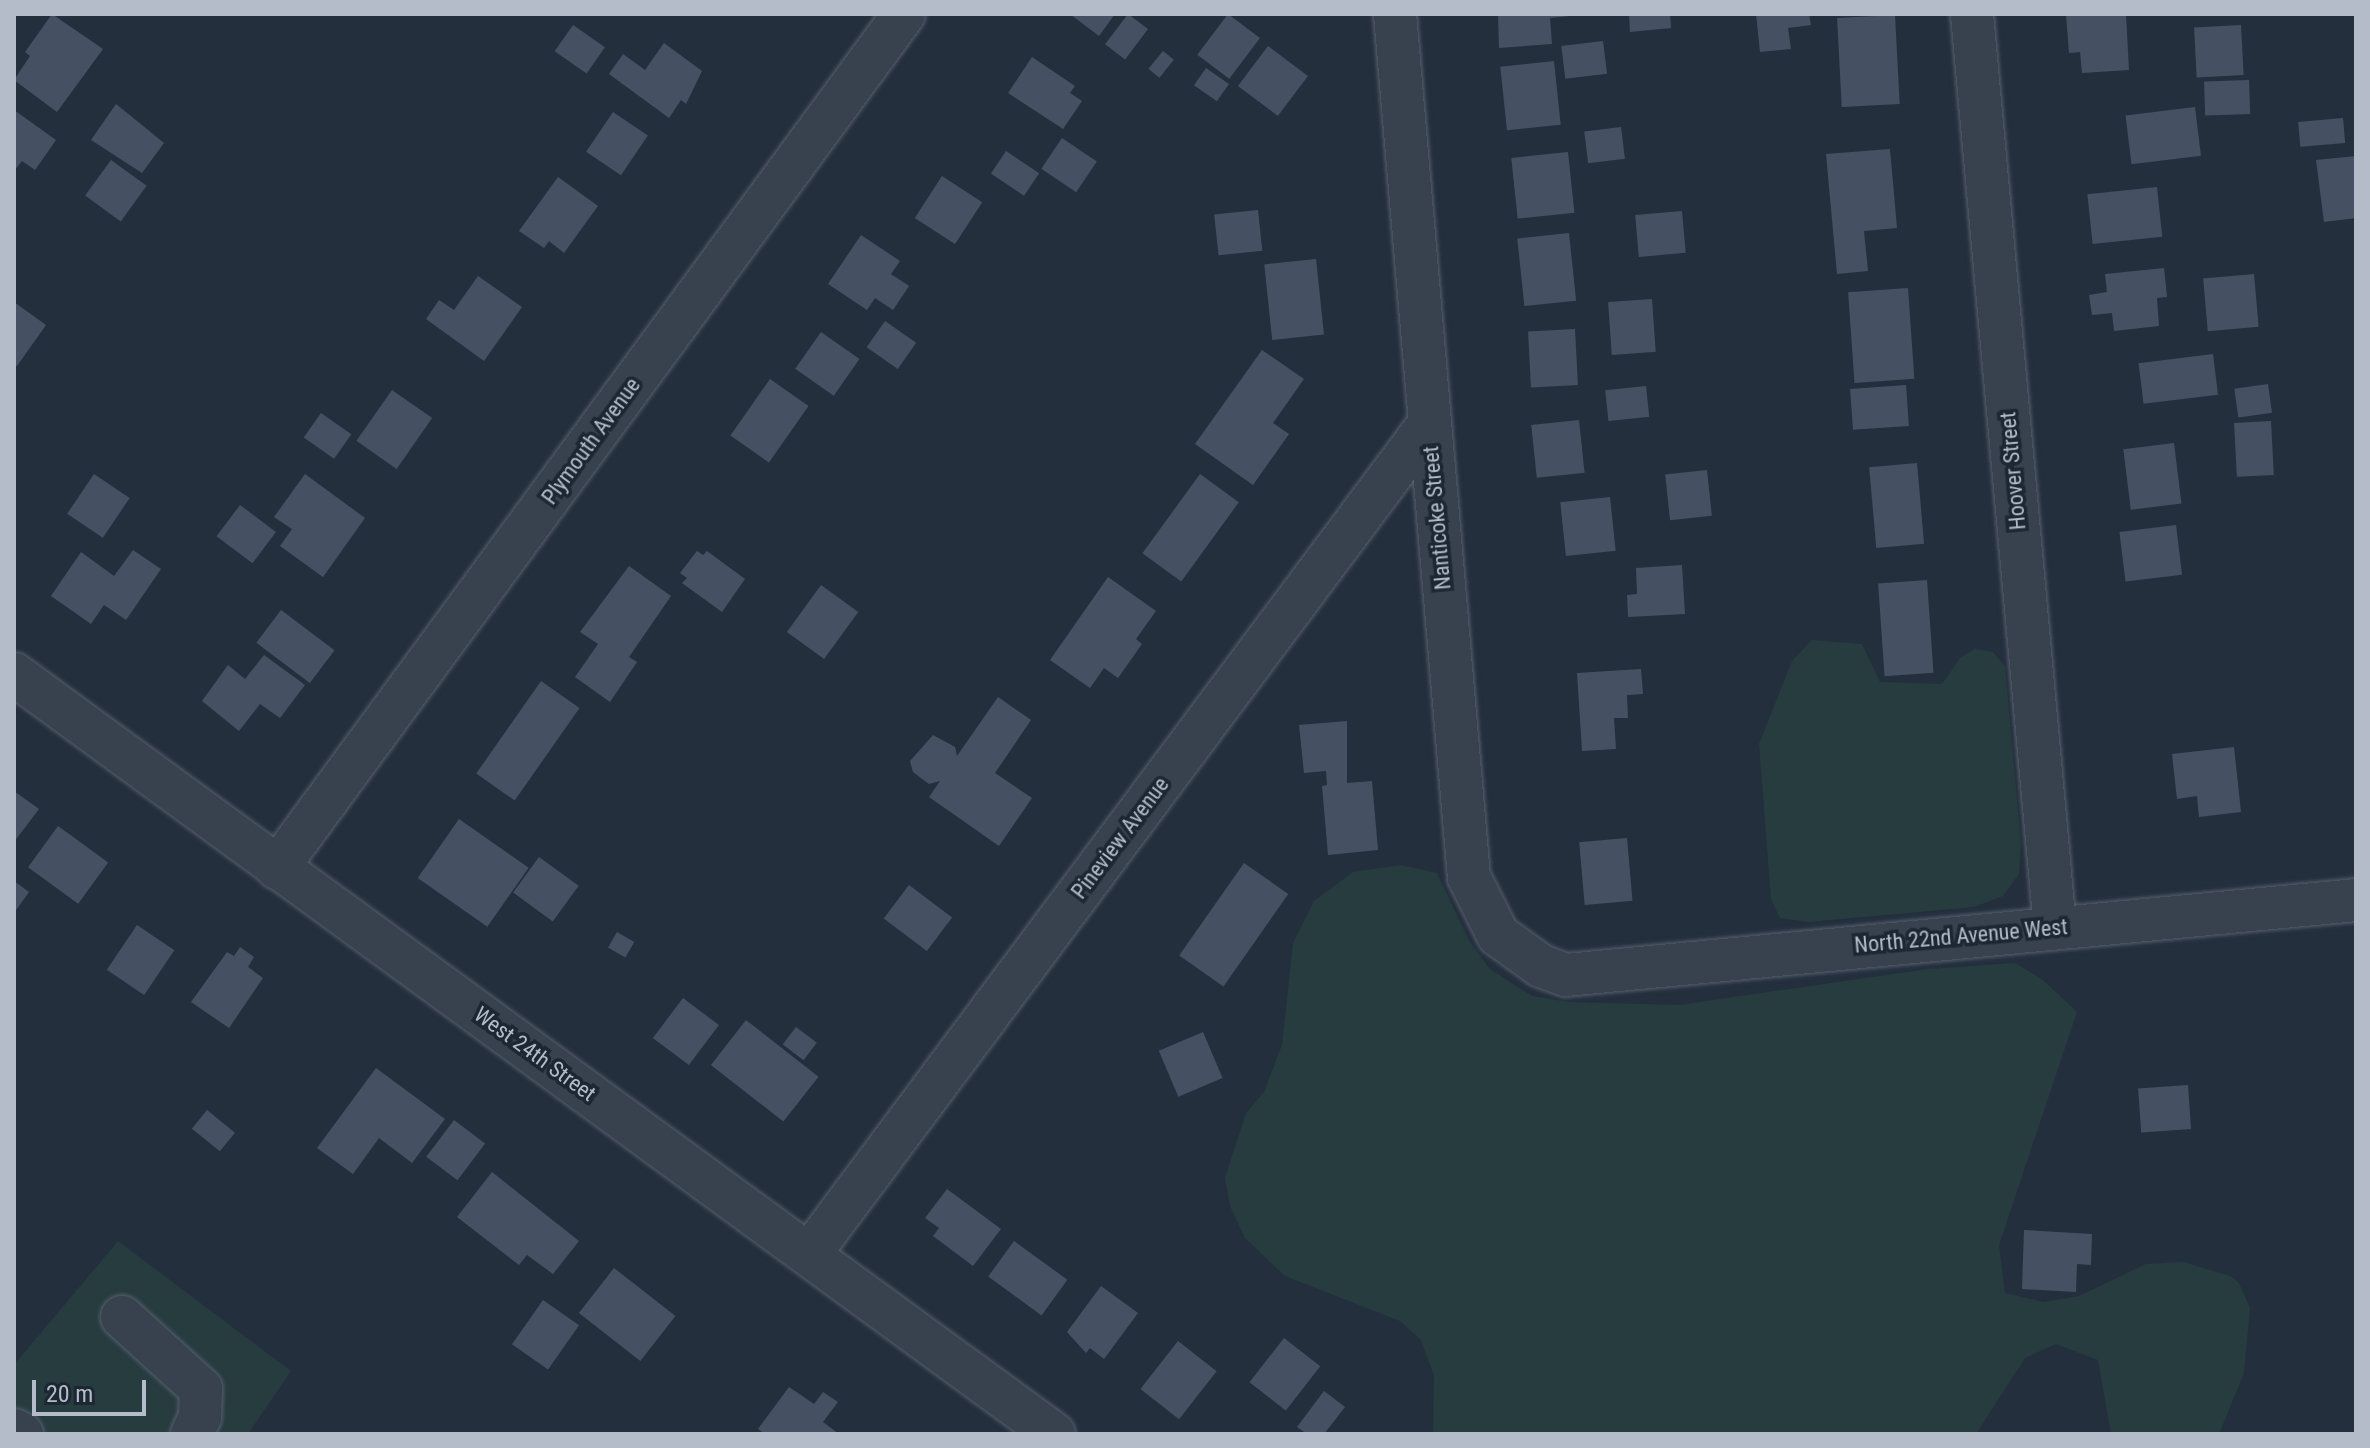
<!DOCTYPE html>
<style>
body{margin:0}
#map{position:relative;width:2370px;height:1448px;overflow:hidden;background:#242f3e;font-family:"Roboto Condensed",sans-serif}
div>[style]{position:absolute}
.green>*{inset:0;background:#263c3f}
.building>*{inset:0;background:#455162;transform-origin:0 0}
.roads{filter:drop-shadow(0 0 2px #565f6c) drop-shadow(0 0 2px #565f6c)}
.minor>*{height:42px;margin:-21px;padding:0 21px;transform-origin:21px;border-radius:21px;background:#38414e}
span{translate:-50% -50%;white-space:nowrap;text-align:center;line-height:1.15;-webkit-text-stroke:7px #1d2633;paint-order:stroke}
.street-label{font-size:22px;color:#b4bcc9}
.frame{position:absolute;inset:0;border:16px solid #b4bcc9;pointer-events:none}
.scale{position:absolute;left:32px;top:1380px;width:114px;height:36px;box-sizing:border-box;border:4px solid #b4bcc9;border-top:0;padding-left:10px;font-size:24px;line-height:28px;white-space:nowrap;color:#b4bcc9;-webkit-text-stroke:6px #1d2633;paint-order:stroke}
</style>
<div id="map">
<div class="green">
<div style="clip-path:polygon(1812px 640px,1862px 644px,1880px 682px,1942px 684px,1961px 657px,1975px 649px,1993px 652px,2005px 666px,2021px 844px,2019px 874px,2003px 896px,1974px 907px,1808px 922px,1780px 918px,1771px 899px,1759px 744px,1792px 661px)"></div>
<div style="clip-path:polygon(1401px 865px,1437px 873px,1470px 942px,1490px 969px,1532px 996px,1568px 1002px,1679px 1005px,1927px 969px,2015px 963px,2043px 980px,2077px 1012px,1999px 1245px,2005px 1293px,2044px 1302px,2079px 1296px,2146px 1264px,2183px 1262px,2230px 1276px,2239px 1283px,2250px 1308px,2244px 1373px,2219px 1434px,2111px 1434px,2098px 1360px,2056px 1344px,2025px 1358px,1976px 1434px,1433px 1434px,1434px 1376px,1421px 1340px,1400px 1321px,1285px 1276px,1245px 1238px,1230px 1206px,1225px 1178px,1246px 1113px,1264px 1092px,1282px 1045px,1293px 943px,1314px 901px,1353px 872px)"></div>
<div style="clip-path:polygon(118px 1241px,291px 1371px,248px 1434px,14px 1434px,14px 1365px)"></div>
</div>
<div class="building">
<div style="clip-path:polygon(52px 14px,103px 49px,57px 112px,14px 80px,30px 56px,25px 52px)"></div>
<div style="clip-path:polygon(1070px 14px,1115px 14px,1099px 36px)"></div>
<div style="left:1128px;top:14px;width:25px;height:38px;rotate:37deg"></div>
<div style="left:1228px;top:14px;width:40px;height:51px;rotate:37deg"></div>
<div style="clip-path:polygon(1498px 14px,1569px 14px,1570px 16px,1550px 18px,1552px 44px,1499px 48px)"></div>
<div style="clip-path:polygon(1629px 14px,1670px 14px,1671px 28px,1630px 32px)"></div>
<div style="clip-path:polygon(1756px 14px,1809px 14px,1811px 25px,1788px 28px,1791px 49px,1760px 52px)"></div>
<div style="clip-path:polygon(2066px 14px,2126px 14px,2129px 70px,2082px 73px,2080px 52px,2069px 53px)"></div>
<div style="left:1895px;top:15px;width:89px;height:58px;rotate:87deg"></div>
<div style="left:573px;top:25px;width:39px;height:32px;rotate:35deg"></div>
<div style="left:2241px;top:25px;width:50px;height:47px;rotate:87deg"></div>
<div style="left:1603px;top:41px;width:33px;height:42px;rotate:83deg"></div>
<div style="clip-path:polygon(664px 43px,702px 71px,686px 104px,681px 100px,669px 118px,609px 74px,623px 54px,645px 70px)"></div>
<div style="left:1268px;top:46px;width:50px;height:50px;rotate:37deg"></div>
<div style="left:1163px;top:51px;width:14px;height:23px;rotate:39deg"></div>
<div style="clip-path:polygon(1032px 57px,1075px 86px,1070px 93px,1082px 101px,1063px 129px,1008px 93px)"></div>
<div style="left:1554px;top:61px;width:64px;height:54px;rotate:84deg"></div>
<div style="left:1206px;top:68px;width:28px;height:21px;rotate:35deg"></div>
<div style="left:2249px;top:80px;width:34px;height:45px;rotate:88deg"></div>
<div style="clip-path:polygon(116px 104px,164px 143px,142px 173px,91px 140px)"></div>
<div style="left:2195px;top:107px;width:49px;height:70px;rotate:83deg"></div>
<div style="clip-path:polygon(14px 110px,56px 140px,35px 170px,22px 161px,14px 171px)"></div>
<div style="left:613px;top:112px;width:42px;height:48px;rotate:34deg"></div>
<div style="left:2343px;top:118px;width:25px;height:45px;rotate:85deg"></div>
<div style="left:1621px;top:127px;width:32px;height:37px;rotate:83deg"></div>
<div style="left:1062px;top:138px;width:42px;height:37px;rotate:34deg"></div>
<div style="clip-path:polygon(1890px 149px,1897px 228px,1864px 231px,1868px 271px,1837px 274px,1826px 154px)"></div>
<div style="left:1006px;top:151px;width:40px;height:27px;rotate:34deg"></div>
<div style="left:1568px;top:152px;width:61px;height:57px;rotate:84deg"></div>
<div style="clip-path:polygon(2356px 156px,2356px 218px,2324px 222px,2316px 160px)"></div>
<div style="left:111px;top:160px;width:44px;height:44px;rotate:36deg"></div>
<div style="left:942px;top:176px;width:48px;height:50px;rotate:33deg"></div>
<div style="clip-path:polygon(558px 177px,598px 206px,564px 253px,549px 241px,544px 248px,519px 231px)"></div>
<div style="left:2157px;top:187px;width:50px;height:70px;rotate:84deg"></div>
<div style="left:1258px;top:210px;width:41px;height:44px;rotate:84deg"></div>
<div style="left:1682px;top:211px;width:42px;height:47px;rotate:85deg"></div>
<div style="left:1569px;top:233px;width:68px;height:52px;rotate:84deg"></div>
<div style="clip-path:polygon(861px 235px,900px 261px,891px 274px,909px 286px,893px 310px,875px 298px,867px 310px,828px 284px)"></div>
<div style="left:1316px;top:259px;width:76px;height:52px;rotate:84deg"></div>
<div style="clip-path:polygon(2164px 268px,2167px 297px,2157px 298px,2159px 326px,2114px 331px,2112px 313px,2092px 315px,2089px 295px,2107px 292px,2105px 274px)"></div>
<div style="left:2254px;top:274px;width:53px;height:51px;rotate:85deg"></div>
<div style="clip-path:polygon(478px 276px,522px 307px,484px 361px,426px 319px,439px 300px,454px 310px)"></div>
<div style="left:1908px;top:288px;width:91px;height:60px;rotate:86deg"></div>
<div style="left:1652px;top:299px;width:53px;height:44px;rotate:86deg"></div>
<div style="clip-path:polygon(14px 302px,46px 325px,17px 366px,14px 364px)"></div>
<div style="left:885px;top:321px;width:38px;height:32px;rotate:35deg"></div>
<div style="left:1575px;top:329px;width:56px;height:47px;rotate:87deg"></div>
<div style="left:821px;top:332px;width:47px;height:45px;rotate:35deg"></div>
<div style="clip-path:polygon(1262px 350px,1304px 379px,1273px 423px,1289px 434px,1253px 485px,1195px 444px)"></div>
<div style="left:2213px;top:354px;width:41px;height:75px;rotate:83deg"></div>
<div style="left:770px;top:379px;width:47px;height:69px;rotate:35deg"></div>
<div style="left:2268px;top:384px;width:29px;height:34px;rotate:82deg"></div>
<div style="left:1906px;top:385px;width:41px;height:56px;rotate:86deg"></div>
<div style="left:1646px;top:386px;width:31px;height:41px;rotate:84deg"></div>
<div style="left:392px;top:390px;width:49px;height:62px;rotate:35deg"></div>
<div style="left:321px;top:413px;width:37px;height:30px;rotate:35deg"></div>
<div style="left:1579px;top:420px;width:53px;height:48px;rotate:84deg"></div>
<div style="left:2271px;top:421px;width:54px;height:37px;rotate:87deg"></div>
<div style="left:2174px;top:443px;width:61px;height:51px;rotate:83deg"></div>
<div style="left:1917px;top:463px;width:81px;height:48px;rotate:85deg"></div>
<div style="left:1707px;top:470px;width:46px;height:42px;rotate:84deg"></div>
<div style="left:94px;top:474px;width:43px;height:48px;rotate:34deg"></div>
<div style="clip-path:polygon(305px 474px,365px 518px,323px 577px,280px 546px,292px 529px,274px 517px)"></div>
<div style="left:1200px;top:474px;width:48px;height:98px;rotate:36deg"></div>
<div style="left:1610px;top:497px;width:54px;height:50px;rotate:84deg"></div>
<div style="left:240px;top:505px;width:45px;height:39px;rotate:37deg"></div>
<div style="left:2176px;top:525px;width:50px;height:57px;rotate:83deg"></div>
<div style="clip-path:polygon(133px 550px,161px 569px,126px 620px,104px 605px,91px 624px,51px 596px,81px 552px,114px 576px)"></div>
<div style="clip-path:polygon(697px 551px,703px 555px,707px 551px,745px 579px,722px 612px,682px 583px,687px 578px,680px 573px)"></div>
<div style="clip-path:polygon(1682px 565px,1685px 614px,1628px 617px,1627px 595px,1637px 594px,1636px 568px)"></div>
<div style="clip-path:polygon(629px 566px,671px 596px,629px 657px,637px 662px,610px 702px,575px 677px,598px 644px,580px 632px)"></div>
<div style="clip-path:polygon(1108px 577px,1156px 611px,1136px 639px,1142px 644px,1118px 678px,1104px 668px,1090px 688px,1050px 660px)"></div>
<div style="left:1927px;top:580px;width:93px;height:49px;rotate:86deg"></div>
<div style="left:821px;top:585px;width:46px;height:58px;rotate:36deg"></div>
<div style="left:281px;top:610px;width:67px;height:41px;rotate:37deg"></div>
<div style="clip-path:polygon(264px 655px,305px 685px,280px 718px,260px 704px,239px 731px,202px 701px,228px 665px,245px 679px)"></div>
<div style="clip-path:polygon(1641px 669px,1643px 694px,1627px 695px,1628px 718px,1614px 718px,1616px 749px,1582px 751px,1577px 673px)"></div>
<div style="left:541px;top:681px;width:47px;height:113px;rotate:35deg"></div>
<div style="clip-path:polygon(998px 697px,1031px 720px,995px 773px,1032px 798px,999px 846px,929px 797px,940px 781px,929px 784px,913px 772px,910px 761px,933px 735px,955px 747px,957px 756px)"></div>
<div style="clip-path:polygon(1347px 721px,1347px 783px,1372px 781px,1378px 850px,1328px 855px,1322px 786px,1327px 785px,1326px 771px,1304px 773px,1299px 725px)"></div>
<div style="clip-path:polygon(2234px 747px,2241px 812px,2199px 817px,2197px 796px,2177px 799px,2172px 754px)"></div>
<div style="clip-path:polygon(14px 791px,39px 809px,14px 842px)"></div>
<div style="left:459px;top:819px;width:85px;height:72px;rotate:35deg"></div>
<div style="left:58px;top:826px;width:62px;height:51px;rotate:36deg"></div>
<div style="left:1627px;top:838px;width:63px;height:48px;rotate:85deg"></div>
<div style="left:539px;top:857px;width:49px;height:44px;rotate:36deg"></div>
<div style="left:1244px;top:863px;width:54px;height:113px;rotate:35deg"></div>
<div style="clip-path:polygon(14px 881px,29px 892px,14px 913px)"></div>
<div style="left:909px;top:885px;width:54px;height:42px;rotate:37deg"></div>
<div style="left:137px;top:925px;width:45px;height:54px;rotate:34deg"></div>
<div style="left:617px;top:932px;width:20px;height:18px;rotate:30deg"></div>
<div style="clip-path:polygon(240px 947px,254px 957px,248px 967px,263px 978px,229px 1028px,191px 1002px,227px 952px,234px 956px)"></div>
<div style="left:683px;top:998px;width:45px;height:50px;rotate:37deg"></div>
<div style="left:746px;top:1020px;width:92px;height:57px;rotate:38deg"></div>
<div style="left:796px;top:1027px;width:26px;height:22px;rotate:37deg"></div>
<div style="left:1203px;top:1032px;width:50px;height:48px;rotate:67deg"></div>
<div style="clip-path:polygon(376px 1068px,445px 1119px,412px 1163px,379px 1138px,353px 1174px,317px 1148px)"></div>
<div style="left:2188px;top:1085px;width:44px;height:50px;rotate:86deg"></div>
<div style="left:207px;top:1110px;width:36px;height:24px;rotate:39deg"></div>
<div style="left:454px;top:1120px;width:39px;height:46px;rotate:37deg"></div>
<div style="clip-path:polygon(492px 1172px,579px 1241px,553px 1274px,527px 1255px,519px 1265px,457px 1217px)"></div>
<div style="clip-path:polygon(947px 1189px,1001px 1229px,973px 1266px,933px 1236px,939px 1228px,925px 1218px)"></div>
<div style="clip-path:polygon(2024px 1230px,2092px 1234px,2091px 1265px,2077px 1264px,2076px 1292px,2022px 1289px)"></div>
<div style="left:1014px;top:1241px;width:66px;height:44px;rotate:36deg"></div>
<div style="left:614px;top:1268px;width:78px;height:57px;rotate:38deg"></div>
<div style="clip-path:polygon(1101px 1286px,1138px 1313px,1104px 1359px,1090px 1348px,1086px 1353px,1067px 1332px)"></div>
<div style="left:543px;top:1300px;width:44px;height:54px;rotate:35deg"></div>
<div style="left:1284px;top:1338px;width:46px;height:56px;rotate:38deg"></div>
<div style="left:1178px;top:1341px;width:49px;height:61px;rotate:38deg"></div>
<div style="clip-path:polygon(789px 1387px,814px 1404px,823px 1392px,838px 1402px,823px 1422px,839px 1434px,765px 1434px,758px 1429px)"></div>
<div style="clip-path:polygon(1324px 1391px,1345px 1407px,1324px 1434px,1307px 1434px,1297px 1427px)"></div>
</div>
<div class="roads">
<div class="minor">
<div style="left:1395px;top:14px;width:866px;rotate:85.1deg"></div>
<div style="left:1469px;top:877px;width:65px;rotate:63.4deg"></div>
<div style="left:1498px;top:935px;width:53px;rotate:35.8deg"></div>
<div style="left:1541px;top:966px;width:27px;rotate:20deg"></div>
<div style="left:1566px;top:975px;width:794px;rotate:-5.42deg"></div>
<div style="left:1972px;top:14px;width:917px;rotate:84.81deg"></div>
<div style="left:14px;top:674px;width:1288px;rotate:36.16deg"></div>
<div style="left:277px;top:868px;width:1059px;rotate:-53.71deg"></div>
<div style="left:811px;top:1252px;width:1033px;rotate:-53.26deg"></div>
<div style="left:122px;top:1317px;width:107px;rotate:42.3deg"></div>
<div style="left:201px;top:1389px;width:28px;rotate:92deg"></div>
<div style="left:200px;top:1417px;width:19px;rotate:115deg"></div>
<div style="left:14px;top:1430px;width:9px;rotate:27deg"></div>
</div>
</div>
<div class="street-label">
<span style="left:591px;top:441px;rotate:-54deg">Plymouth Avenue</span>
<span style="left:2013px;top:471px;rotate:-95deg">Hoover Street</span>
<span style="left:1437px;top:518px;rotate:-95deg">Nanticoke Street</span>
<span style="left:1120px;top:838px;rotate:-53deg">Pineview Avenue</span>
<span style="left:1961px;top:936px;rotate:-5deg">North 22nd Avenue West</span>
<span style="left:535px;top:1054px;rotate:36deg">West 24th Street</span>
</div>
<div class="frame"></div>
<div class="scale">20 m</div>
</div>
